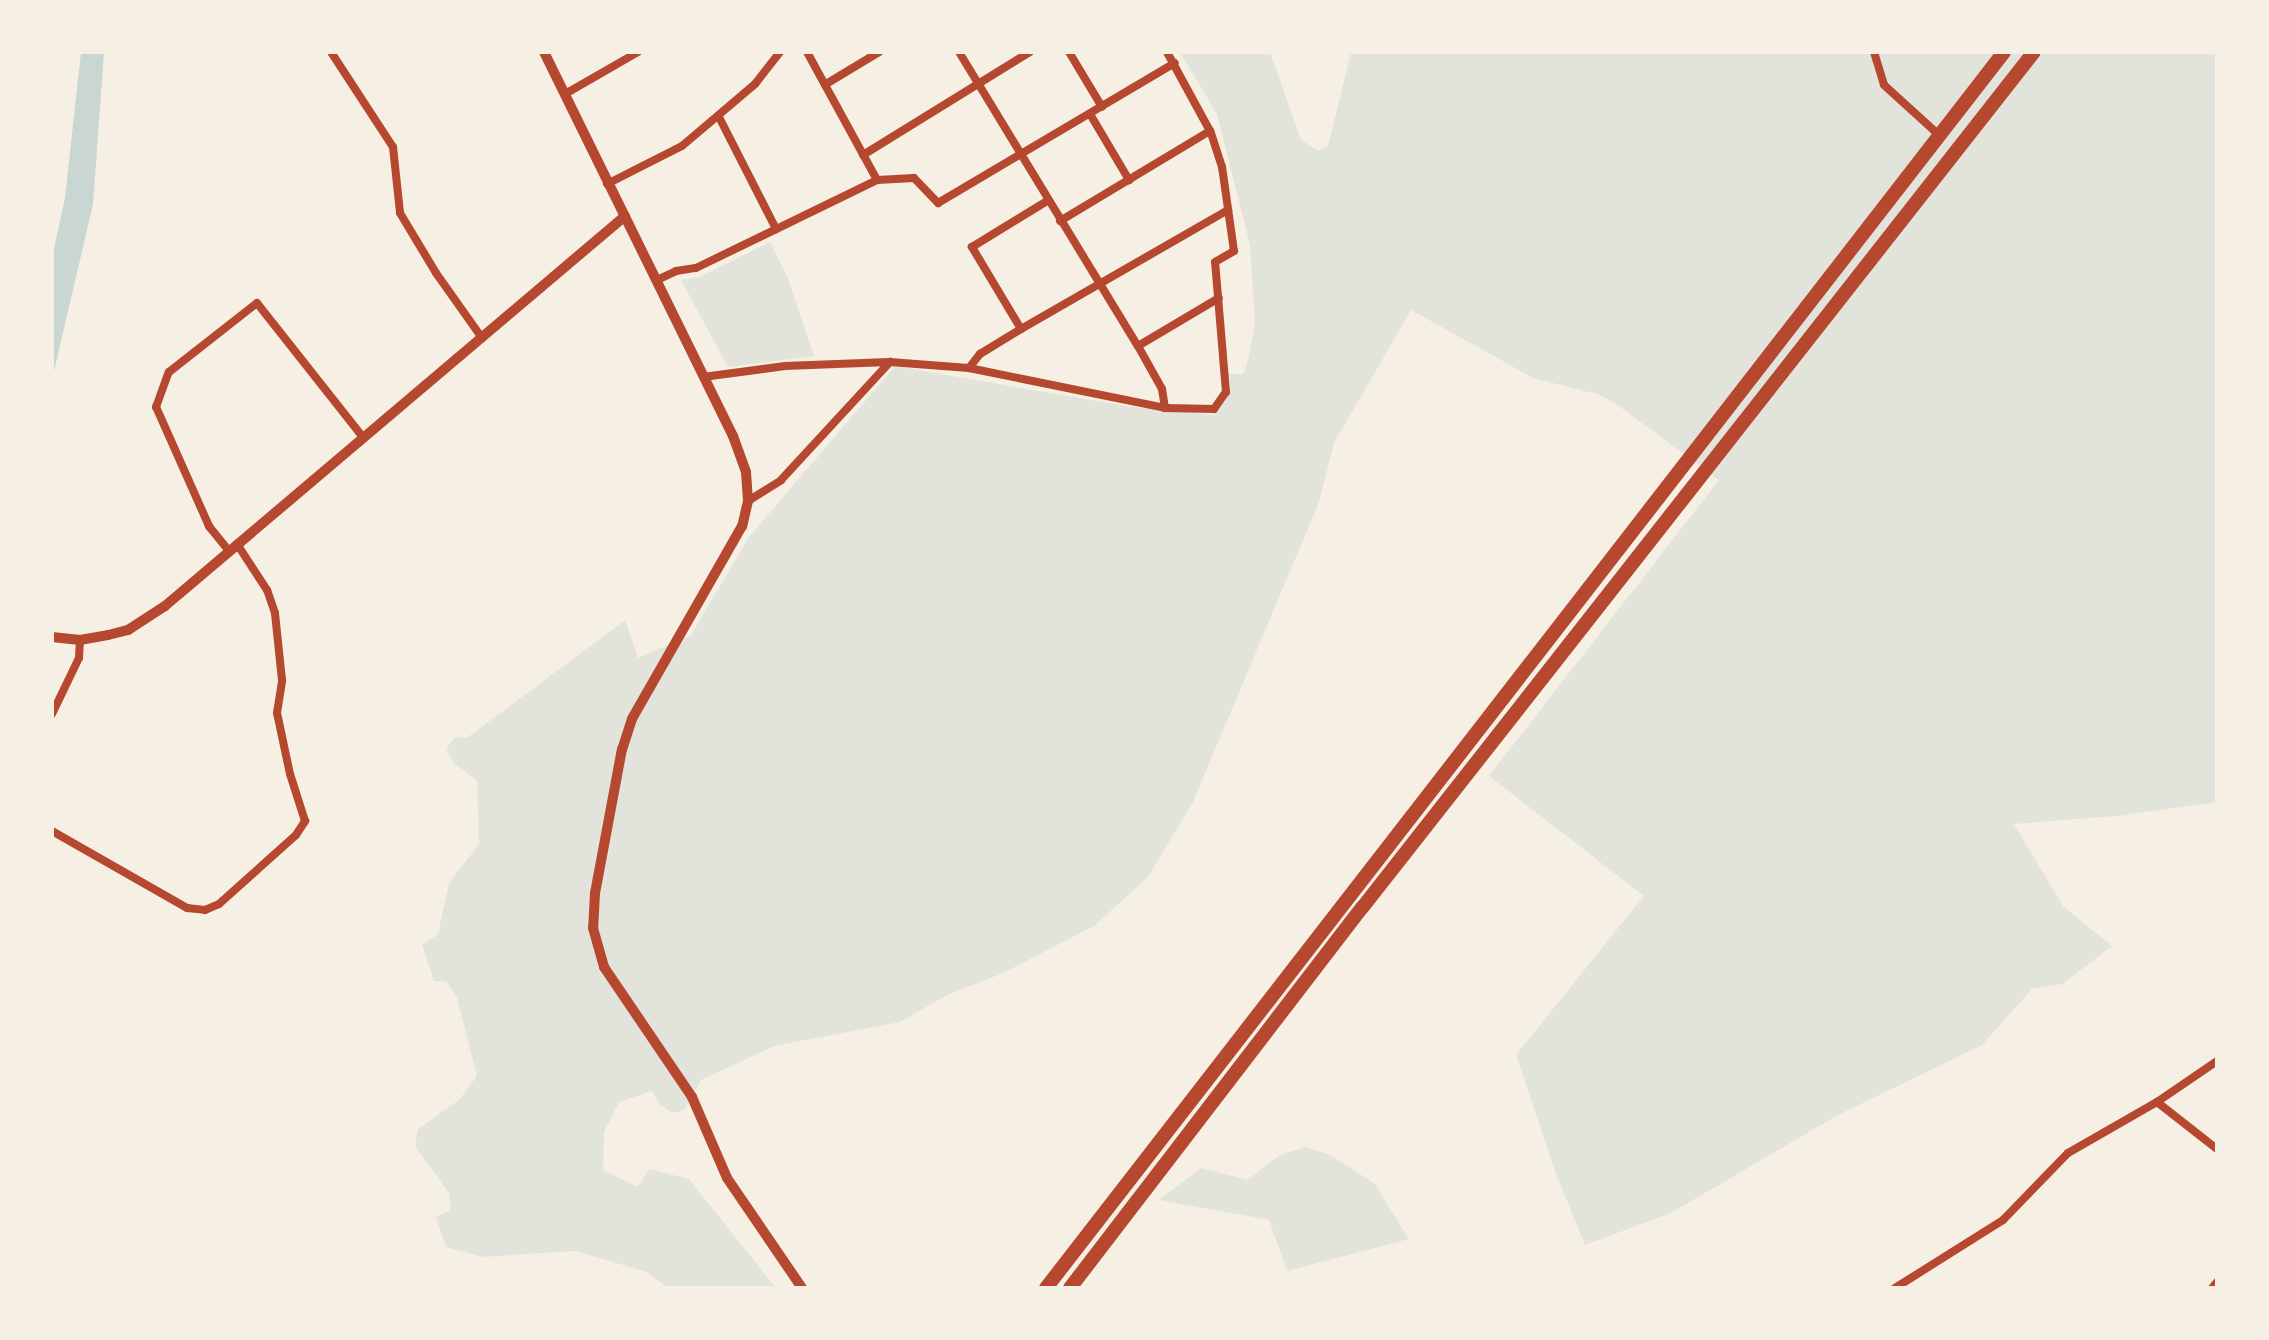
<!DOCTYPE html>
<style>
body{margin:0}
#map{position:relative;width:2269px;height:1340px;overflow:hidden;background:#f6efe4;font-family:"Libre Baskerville",serif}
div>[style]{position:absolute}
.green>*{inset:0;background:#e2e4dc}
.water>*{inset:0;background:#c9d6d2}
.minor>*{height:8px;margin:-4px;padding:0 4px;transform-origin:4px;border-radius:4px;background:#b5482f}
.tertiary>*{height:10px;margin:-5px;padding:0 5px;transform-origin:5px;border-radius:5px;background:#b5482f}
.trunk>*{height:14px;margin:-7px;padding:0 7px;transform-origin:7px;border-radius:7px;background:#b5482f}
span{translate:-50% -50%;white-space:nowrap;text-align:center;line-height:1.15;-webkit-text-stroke:7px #f6efe4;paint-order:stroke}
.frame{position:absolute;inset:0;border:54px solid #f6efe4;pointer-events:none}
</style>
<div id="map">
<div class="green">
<div style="clip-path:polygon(1180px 52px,1270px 52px,1301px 140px,1319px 151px,1328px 146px,1351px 52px,2217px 52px,2217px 802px,2116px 816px,2014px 824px,2063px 906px,2112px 946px,2062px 984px,2032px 989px,1982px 1045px,1838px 1115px,1671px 1213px,1585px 1245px,1556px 1174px,1516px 1055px,1644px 896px,1489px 776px,1719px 480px,1616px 404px,1600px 395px,1533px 378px,1411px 310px,1334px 443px,1319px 502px,1193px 802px,1147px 878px,1094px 926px,1001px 974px,947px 995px,900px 1022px,774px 1046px,701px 1080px,684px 1110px,673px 1113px,660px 1105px,652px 1091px,619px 1102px,604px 1132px,603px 1170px,638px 1187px,649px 1169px,689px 1179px,776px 1288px,668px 1288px,647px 1272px,575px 1251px,483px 1257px,446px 1247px,436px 1217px,451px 1210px,449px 1193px,415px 1146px,418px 1129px,459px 1100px,477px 1076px,457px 997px,446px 981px,434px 981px,422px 945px,438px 934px,449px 883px,479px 844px,477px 781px,454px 763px,446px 749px,454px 738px,468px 737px,625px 620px,638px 658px,691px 635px,749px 537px,895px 366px,1132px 407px,1215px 415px,1231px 392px,1229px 374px,1243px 374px,1247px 364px,1255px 325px,1250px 245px,1217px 114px)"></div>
<div style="clip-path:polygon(770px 242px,787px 276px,814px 356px,728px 367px,681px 280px,700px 277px)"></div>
<div style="clip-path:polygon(1305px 1147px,1330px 1155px,1374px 1183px,1409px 1239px,1287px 1271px,1269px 1220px,1159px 1200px,1201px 1168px,1248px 1180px,1278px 1156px)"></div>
</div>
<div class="water">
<div style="clip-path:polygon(81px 52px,104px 52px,93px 204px,52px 380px,52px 258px,65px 198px)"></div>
</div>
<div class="minor">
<div style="left:331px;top:52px;width:113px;rotate:56.9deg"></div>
<div style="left:393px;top:147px;width:66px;rotate:83.9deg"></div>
<div style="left:400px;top:213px;width:70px;rotate:59deg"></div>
<div style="left:436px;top:273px;width:80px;rotate:54.7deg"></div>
<div style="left:807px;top:52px;width:146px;rotate:61.3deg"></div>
<div style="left:877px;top:180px;width:37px;rotate:-3deg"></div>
<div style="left:914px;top:178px;width:35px;rotate:46deg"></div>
<div style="left:938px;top:203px;width:275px;rotate:-30.6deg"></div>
<div style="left:959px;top:52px;width:344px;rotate:58.7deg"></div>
<div style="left:1138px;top:346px;width:49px;rotate:60.8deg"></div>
<div style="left:1162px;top:389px;width:19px;rotate:81deg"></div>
<div style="left:1069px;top:52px;width:64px;rotate:59deg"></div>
<div style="left:1874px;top:52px;width:34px;rotate:73deg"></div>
<div style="left:1884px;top:85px;width:74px;rotate:42.3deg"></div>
<div style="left:826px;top:84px;width:62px;rotate:-31.1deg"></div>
<div style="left:565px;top:94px;width:84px;rotate:-29.9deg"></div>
<div style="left:1090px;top:114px;width:77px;rotate:59.4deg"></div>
<div style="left:719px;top:117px;width:126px;rotate:63deg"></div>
<div style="left:863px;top:155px;width:196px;rotate:-31.7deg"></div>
<div style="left:607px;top:184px;width:84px;rotate:-26.9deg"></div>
<div style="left:682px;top:146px;width:96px;rotate:-40.3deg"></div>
<div style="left:755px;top:84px;width:41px;rotate:-52deg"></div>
<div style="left:1060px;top:221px;width:175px;rotate:-31deg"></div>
<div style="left:657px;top:280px;width:21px;rotate:-25deg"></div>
<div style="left:676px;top:271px;width:20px;rotate:-9deg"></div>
<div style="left:696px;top:268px;width:201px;rotate:-25.9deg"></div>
<div style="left:1021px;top:329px;width:96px;rotate:-120.9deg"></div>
<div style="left:972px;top:247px;width:88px;rotate:-31.5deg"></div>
<div style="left:1138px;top:346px;width:94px;rotate:-30.7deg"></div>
<div style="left:969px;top:368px;width:18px;rotate:-52deg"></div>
<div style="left:980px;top:354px;width:48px;rotate:-31.4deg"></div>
<div style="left:1021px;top:329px;width:239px;rotate:-29.9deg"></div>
<div style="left:703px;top:377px;width:83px;rotate:-7.6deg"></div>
<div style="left:785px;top:366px;width:104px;rotate:-2.2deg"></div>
<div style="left:748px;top:501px;width:39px;rotate:-32deg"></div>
<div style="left:781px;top:480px;width:161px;rotate:-47.3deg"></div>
<div style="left:890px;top:362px;width:79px;rotate:4.3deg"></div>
<div style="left:969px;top:368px;width:200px;rotate:11.5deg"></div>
<div style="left:1165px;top:408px;width:49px;rotate:1.2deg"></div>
<div style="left:1214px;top:409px;width:21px;rotate:-55deg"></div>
<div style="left:1226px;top:392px;width:130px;rotate:-94.8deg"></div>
<div style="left:1215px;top:262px;width:22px;rotate:-30deg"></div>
<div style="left:1234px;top:251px;width:85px;rotate:-98.1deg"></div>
<div style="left:1222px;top:167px;width:38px;rotate:-108deg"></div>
<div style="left:1210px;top:131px;width:90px;rotate:-118.6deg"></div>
<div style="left:229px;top:551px;width:32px;rotate:-129deg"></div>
<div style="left:209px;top:526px;width:130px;rotate:-114deg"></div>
<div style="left:156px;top:407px;width:37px;rotate:-70deg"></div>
<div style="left:169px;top:372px;width:112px;rotate:-38.1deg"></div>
<div style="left:257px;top:303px;width:171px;rotate:51.7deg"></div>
<div style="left:52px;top:714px;width:62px;rotate:-64.3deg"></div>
<div style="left:79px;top:658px;width:18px;rotate:-87deg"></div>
<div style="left:52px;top:831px;width:155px;rotate:29.7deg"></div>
<div style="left:187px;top:908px;width:18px;rotate:6deg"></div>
<div style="left:205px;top:910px;width:15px;rotate:-23deg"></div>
<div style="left:219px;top:904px;width:103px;rotate:-41.9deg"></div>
<div style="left:296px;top:835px;width:17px;rotate:-57deg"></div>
<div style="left:305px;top:821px;width:49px;rotate:-107.7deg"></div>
<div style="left:290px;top:774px;width:62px;rotate:-102deg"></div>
<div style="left:277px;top:713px;width:33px;rotate:-81deg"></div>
<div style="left:282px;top:680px;width:67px;rotate:-96deg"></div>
<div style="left:275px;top:613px;width:24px;rotate:-109deg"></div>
<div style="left:267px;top:590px;width:55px;rotate:-123.1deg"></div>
<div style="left:2157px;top:1102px;width:76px;rotate:38.1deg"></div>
<div style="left:1895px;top:1288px;width:128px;rotate:-32.2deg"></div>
<div style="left:2003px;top:1220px;width:93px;rotate:-45.9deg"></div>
<div style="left:2068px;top:1153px;width:103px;rotate:-29.8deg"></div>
<div style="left:2157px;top:1102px;width:73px;rotate:-34.3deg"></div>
<div style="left:2212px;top:1288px;width:8px;rotate:-50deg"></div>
</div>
<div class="tertiary">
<div style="left:544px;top:52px;width:428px;rotate:63.8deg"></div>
<div style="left:733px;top:436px;width:38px;rotate:70deg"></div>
<div style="left:746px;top:472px;width:29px;rotate:86deg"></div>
<div style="left:748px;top:501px;width:26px;rotate:103deg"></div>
<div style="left:742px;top:526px;width:222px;rotate:119.7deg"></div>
<div style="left:632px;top:719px;width:32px;rotate:108deg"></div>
<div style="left:622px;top:749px;width:147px;rotate:100.6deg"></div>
<div style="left:595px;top:893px;width:35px;rotate:93deg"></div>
<div style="left:593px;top:928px;width:41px;rotate:74.2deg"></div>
<div style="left:604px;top:967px;width:157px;rotate:55.9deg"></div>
<div style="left:692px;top:1097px;width:88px;rotate:66.6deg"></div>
<div style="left:727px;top:1178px;width:133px;rotate:55.7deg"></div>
<div style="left:52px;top:637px;width:28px;rotate:6deg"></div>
<div style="left:80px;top:640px;width:28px;rotate:-10deg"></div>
<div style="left:108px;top:635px;width:21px;rotate:-14deg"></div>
<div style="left:128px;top:630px;width:44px;rotate:-33deg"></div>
<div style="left:165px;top:606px;width:603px;rotate:-40.29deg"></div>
</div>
<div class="trunk">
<div style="left:1046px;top:1288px;width:1564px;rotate:-52.22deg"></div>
<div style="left:1070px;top:1288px;width:479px;rotate:-52.5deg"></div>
<div style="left:1362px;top:908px;width:1088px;rotate:-51.87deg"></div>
</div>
<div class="frame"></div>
</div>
